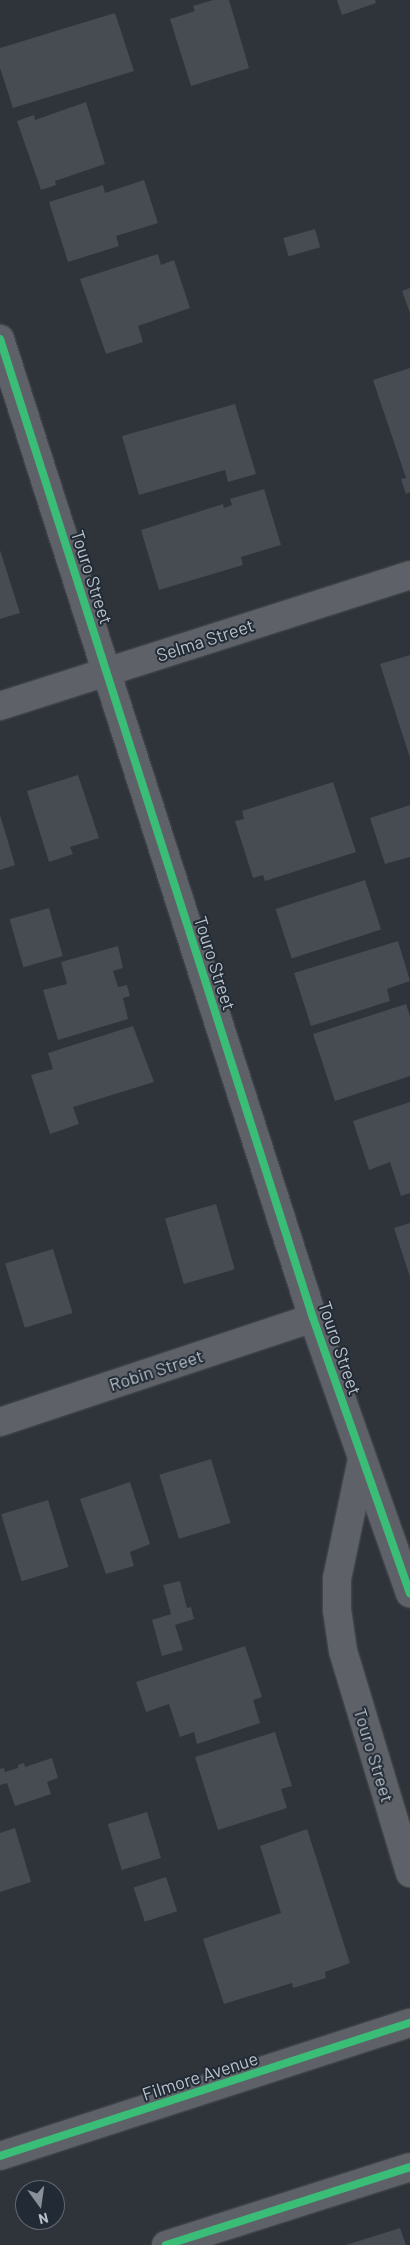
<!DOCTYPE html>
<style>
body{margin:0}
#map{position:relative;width:410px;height:2245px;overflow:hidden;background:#2e343a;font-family:Barlow,sans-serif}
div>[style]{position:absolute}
.building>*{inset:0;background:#464c51;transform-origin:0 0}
.roads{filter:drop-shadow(0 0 1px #4c5055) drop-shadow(0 0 1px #4c5055)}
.minor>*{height:28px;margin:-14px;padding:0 14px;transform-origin:14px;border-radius:14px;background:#5e6268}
.tertiary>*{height:28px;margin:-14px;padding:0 14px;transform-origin:14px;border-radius:14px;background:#5e6268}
.cycleway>*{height:8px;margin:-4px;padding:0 4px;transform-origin:4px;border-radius:4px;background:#3abd76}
span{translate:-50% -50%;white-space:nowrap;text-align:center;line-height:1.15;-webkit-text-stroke:4px #222b35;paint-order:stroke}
.street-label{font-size:18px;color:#bac1ca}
.north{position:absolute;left:15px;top:2180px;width:50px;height:50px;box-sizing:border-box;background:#222b35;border:1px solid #5f6771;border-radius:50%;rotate:166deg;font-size:14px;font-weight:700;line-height:20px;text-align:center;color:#bac1ca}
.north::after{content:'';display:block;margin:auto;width:18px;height:22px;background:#899098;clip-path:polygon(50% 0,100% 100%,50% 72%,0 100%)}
</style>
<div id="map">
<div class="building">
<div style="clip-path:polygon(213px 0,229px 0,249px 68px,191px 86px,170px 19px,195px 11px,193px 6px)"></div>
<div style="clip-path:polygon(337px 0,375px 0,376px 3px,342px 15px)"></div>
<div style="clip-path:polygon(115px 13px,134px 71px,13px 108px,0 68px,0 48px)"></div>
<div style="clip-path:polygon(86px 102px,105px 164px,55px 181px,56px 185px,41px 190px,17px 121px,34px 115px,35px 120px)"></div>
<div style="clip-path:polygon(144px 180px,158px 223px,116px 236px,119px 246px,68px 262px,49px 202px,103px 185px,105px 193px)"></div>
<div style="left:315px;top:229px;width:19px;height:33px;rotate:74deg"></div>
<div style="clip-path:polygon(158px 254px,161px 265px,174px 260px,190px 308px,138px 326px,143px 342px,106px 354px,80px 279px)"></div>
<div style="clip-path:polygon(410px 288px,410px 313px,402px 291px)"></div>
<div style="clip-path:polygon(410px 368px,410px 492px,406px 494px,401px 479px,406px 478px,373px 380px)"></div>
<div style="clip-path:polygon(235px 404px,256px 474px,228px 482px,225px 470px,139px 495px,122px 436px)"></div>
<div style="clip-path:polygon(264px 489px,281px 545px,241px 557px,243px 565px,159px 590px,141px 530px,223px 504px,224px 508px,232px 505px,230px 499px)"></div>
<div style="clip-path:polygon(0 550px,20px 613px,0 619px)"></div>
<div style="clip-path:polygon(410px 655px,410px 758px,380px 664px)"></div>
<div style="clip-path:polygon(78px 775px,99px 838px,70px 847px,73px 854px,49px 862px,27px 791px)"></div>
<div style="clip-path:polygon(333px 782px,356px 852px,265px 881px,263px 875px,253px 878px,235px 821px,244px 819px,242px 811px)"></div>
<div style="clip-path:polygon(410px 805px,410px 857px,385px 864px,370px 818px)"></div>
<div style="clip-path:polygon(0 815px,15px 865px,0 870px)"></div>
<div style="left:365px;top:880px;width:52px;height:94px;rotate:72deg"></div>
<div style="left:49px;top:908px;width:50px;height:41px;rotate:74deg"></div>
<div style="clip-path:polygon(398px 941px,410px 981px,387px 989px,390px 1001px,311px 1026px,294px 973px)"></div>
<div style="clip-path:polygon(118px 946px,123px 968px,113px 971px,118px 987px,127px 985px,130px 996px,123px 998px,128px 1019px,58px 1040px,43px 990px,67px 984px,61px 962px)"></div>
<div style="clip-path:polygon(406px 1004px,410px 1016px,410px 1076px,335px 1101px,313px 1034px)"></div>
<div style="clip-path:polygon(133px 1026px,154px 1082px,73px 1107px,79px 1124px,50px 1134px,31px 1075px,53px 1069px,48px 1053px)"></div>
<div style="clip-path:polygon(410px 1102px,410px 1193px,401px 1196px,390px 1162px,369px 1170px,353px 1121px)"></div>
<div style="left:216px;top:1204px;width:68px;height:53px;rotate:74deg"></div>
<div style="clip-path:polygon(410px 1223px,410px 1277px,394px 1228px)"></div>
<div style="left:53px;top:1249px;width:67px;height:50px;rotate:73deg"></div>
<div style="left:211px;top:1459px;width:67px;height:54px;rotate:73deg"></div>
<div style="clip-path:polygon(130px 1482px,150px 1544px,130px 1552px,134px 1566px,106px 1574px,80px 1499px)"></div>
<div style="left:48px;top:1500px;width:70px;height:49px;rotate:73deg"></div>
<div style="clip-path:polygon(180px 1581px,187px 1608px,191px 1607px,194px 1619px,175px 1625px,183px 1650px,162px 1656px,152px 1620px,171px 1614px,163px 1585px)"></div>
<div style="clip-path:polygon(245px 1646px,262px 1697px,253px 1700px,260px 1723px,197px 1744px,194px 1732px,180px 1737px,169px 1704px,146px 1712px,136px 1682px)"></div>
<div style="clip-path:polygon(275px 1732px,292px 1786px,281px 1789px,287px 1808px,218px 1830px,195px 1757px)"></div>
<div style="clip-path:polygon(52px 1758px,58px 1778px,47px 1782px,51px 1794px,15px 1806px,7px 1783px,0 1785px,0 1769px,4px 1768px,5px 1772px,18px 1768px,18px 1765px,24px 1763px,25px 1767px)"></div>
<div style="left:147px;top:1812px;width:48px;height:41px;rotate:73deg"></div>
<div style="clip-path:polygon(15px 1828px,31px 1882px,0 1892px,0 1833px)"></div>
<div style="clip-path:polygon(307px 1829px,350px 1963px,325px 1972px,326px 1978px,293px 1988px,292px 1983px,224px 2004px,203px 1939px,281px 1913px,260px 1846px)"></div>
<div style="left:166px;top:1877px;width:36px;height:34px;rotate:72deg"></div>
<div style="clip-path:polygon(400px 2228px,406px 2245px,346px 2245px)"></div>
</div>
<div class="roads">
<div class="minor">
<div style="left:0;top:339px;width:1028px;rotate:72.27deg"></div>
<div style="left:313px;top:1318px;width:292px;rotate:70.6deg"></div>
<div style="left:0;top:706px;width:430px;rotate:-17.7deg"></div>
<div style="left:0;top:1422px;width:330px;rotate:-18.4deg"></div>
<div style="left:362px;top:1459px;width:123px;rotate:101.8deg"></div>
<div style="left:337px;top:1579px;width:31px;rotate:90deg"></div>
<div style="left:337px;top:1610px;width:41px;rotate:81.7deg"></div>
<div style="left:343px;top:1651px;width:232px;rotate:73.2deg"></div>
</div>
<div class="tertiary">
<div style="left:0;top:2156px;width:431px;rotate:-18deg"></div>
<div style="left:166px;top:2245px;width:256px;rotate:-17.7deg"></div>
</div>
</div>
<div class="cycleway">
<div style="left:0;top:339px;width:1028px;rotate:72.27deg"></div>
<div style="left:313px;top:1318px;width:292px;rotate:70.6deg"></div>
<div style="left:0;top:2156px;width:431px;rotate:-18deg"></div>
<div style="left:166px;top:2245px;width:256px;rotate:-17.7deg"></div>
</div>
<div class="street-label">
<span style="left:92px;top:577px;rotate:72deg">Touro Street</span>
<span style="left:205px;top:640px;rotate:-18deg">Selma Street</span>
<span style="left:215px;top:963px;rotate:72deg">Touro Street</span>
<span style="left:340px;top:1348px;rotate:71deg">Touro Street</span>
<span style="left:156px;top:1370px;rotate:-18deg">Robin Street</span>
<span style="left:374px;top:1755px;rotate:73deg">Touro Street</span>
<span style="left:200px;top:2076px;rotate:-18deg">Filmore Avenue</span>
</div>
<div class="north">N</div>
</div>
